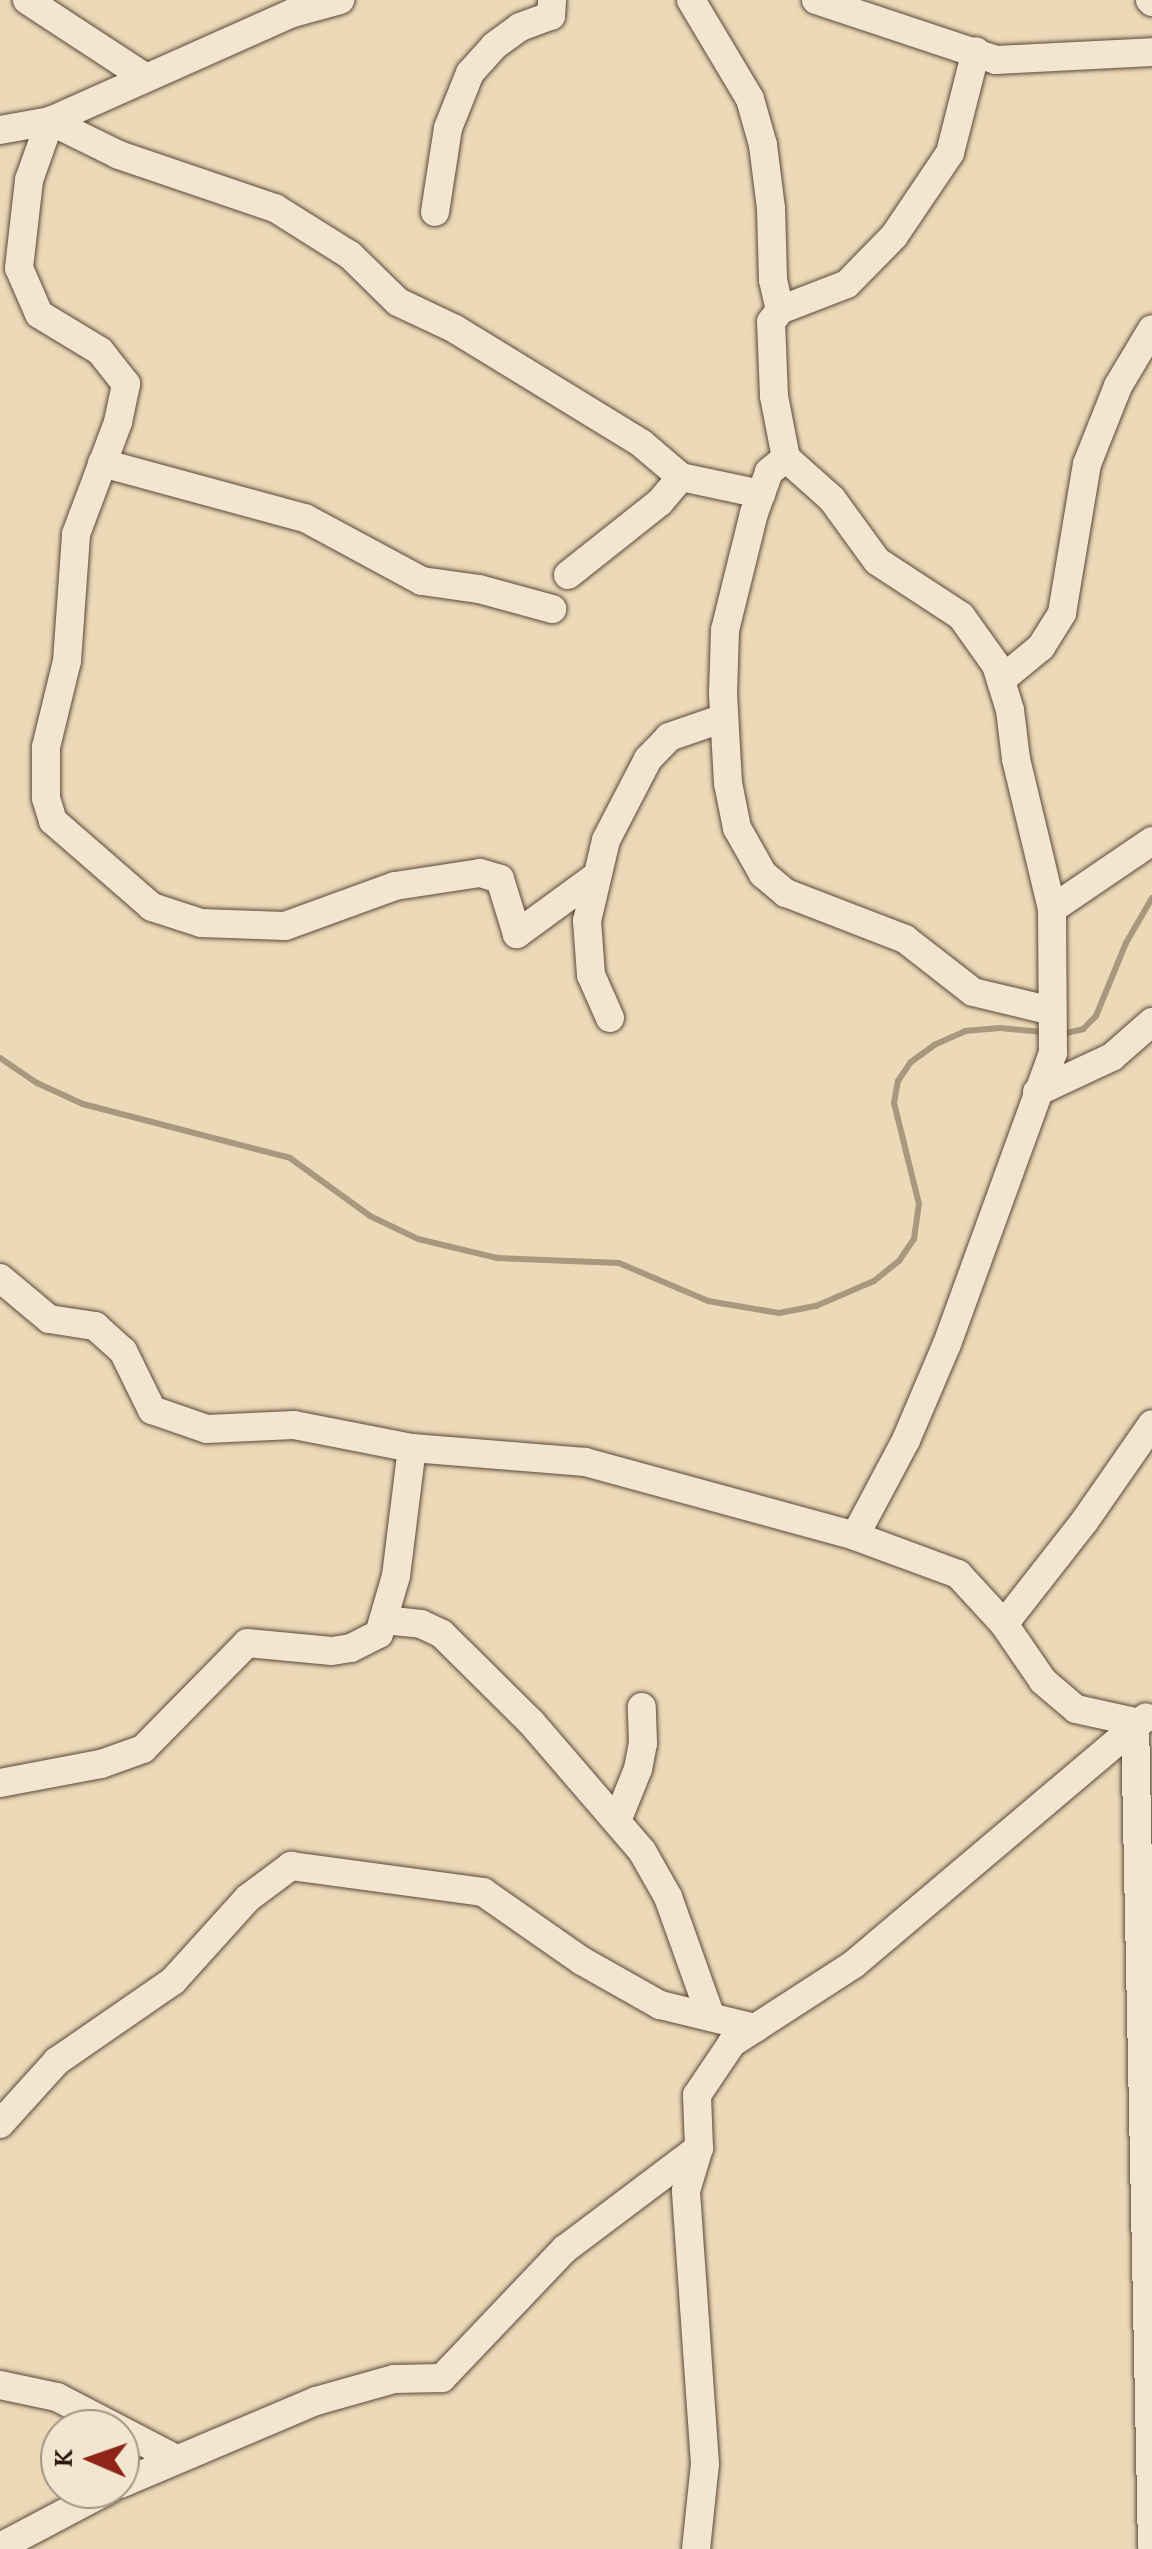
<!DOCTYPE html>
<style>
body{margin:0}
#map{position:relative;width:1152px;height:2549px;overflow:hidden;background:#ebd9b8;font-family:"Gentium Book Plus",serif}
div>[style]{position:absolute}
.stream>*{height:6px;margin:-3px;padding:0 3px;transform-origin:3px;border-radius:3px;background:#a9977e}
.roads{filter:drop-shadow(0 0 2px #5a4838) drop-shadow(0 0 2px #5a4838)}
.minor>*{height:28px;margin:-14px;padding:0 14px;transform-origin:14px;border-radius:14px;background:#f2e6d1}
span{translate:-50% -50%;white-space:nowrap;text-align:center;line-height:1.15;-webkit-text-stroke:9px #f2e6d1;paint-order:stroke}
.north{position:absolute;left:40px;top:2409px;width:100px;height:100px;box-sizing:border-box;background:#f2e6d1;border:2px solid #a29483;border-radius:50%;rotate:272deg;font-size:28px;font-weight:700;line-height:40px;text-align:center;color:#2a180d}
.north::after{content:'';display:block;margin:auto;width:35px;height:45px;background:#8f2418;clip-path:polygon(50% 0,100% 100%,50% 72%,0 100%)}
</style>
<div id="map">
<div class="stream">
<div style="left:1062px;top:1034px;width:22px;rotate:-13deg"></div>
<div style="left:1083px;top:1029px;width:18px;rotate:-45deg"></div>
<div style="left:1096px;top:1016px;width:79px;rotate:-67.7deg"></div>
<div style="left:1126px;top:943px;width:52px;rotate:-60deg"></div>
<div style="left:0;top:1058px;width:45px;rotate:34deg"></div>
<div style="left:37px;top:1083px;width:51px;rotate:24.5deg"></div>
<div style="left:83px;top:1104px;width:214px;rotate:14.6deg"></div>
<div style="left:290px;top:1158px;width:99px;rotate:35.9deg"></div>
<div style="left:370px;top:1216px;width:53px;rotate:25.6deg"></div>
<div style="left:418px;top:1239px;width:81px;rotate:13.5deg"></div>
<div style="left:497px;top:1258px;width:122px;rotate:2.3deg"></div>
<div style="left:619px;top:1263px;width:97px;rotate:23.1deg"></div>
<div style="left:708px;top:1301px;width:72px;rotate:9.6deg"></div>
<div style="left:779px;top:1313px;width:38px;rotate:-11deg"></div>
<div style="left:816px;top:1306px;width:63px;rotate:-23.3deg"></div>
<div style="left:874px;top:1281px;width:32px;rotate:-39deg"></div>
<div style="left:899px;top:1261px;width:27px;rotate:-56deg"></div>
<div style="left:914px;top:1239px;width:35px;rotate:-82deg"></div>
<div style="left:919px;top:1204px;width:104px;rotate:-103.9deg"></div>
<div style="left:894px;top:1103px;width:22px;rotate:-80deg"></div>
<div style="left:898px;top:1081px;width:23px;rotate:-56deg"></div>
<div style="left:911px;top:1062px;width:29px;rotate:-36deg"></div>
<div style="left:934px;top:1045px;width:34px;rotate:-24deg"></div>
<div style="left:965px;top:1031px;width:35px;rotate:-5deg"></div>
<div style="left:1000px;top:1028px;width:44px;rotate:5.2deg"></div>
</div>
<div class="roads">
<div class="minor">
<div style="left:27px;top:0;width:142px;rotate:33.2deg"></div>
<div style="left:691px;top:0;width:115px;rotate:59.2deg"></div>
<div style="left:750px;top:99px;width:48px;rotate:74.2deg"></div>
<div style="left:763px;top:145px;width:64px;rotate:82.8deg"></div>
<div style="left:771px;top:208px;width:72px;rotate:88.4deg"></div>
<div style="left:773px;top:280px;width:31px;rotate:77deg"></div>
<div style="left:816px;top:0;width:190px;rotate:18.4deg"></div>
<div style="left:996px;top:60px;width:156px;rotate:-2.9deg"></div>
<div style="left:1150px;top:0;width:3px;rotate:45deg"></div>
<div style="left:0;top:130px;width:51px;rotate:-10.2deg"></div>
<div style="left:50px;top:121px;width:266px;rotate:-24deg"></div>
<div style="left:293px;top:13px;width:49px;rotate:-15.5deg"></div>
<div style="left:435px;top:212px;width:85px;rotate:-81.2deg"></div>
<div style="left:448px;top:128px;width:59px;rotate:-68.2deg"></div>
<div style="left:470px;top:73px;width:36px;rotate:-48deg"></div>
<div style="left:494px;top:46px;width:32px;rotate:-36deg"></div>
<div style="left:520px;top:27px;width:33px;rotate:-20deg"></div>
<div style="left:551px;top:16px;width:16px;rotate:-86deg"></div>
<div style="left:786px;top:458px;width:22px;rotate:141deg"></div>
<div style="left:769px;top:472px;width:44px;rotate:110.1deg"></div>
<div style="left:754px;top:513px;width:121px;rotate:103.9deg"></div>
<div style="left:725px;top:630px;width:64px;rotate:91.8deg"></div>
<div style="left:723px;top:694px;width:89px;rotate:86.8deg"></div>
<div style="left:728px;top:783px;width:46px;rotate:78.7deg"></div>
<div style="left:737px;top:828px;width:53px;rotate:60.5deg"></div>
<div style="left:763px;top:874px;width:30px;rotate:40deg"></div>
<div style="left:786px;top:893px;width:128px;rotate:21.1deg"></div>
<div style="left:905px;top:939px;width:86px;rotate:37.9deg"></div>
<div style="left:973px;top:992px;width:81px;rotate:13.5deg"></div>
<div style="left:102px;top:463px;width:210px;rotate:15.2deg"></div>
<div style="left:305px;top:518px;width:133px;rotate:28.3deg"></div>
<div style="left:422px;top:581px;width:58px;rotate:8deg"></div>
<div style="left:479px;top:589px;width:76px;rotate:15.3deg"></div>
<div style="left:568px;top:575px;width:117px;rotate:-38.4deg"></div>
<div style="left:660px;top:502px;width:33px;rotate:-50deg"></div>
<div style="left:1001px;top:680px;width:52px;rotate:-39.5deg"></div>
<div style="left:1041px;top:647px;width:40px;rotate:-58deg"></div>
<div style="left:1062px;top:613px;width:151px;rotate:-80.5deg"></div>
<div style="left:1087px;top:464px;width:84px;rotate:-68.3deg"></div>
<div style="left:1118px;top:386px;width:66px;rotate:-59.2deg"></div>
<div style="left:595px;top:877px;width:97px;rotate:143.8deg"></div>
<div style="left:517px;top:934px;width:58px;rotate:-107.2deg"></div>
<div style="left:500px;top:879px;width:21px;rotate:-163deg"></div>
<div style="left:480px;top:873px;width:86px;rotate:171.3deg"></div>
<div style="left:395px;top:886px;width:117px;rotate:160deg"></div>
<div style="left:285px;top:926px;width:84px;rotate:-178deg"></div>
<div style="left:201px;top:923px;width:52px;rotate:-161.9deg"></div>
<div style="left:152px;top:907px;width:131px;rotate:-139deg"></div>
<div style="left:53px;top:821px;width:24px;rotate:-107deg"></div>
<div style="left:46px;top:798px;width:51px;rotate:-90deg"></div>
<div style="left:46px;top:747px;width:89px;rotate:-76.3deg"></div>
<div style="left:67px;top:661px;width:127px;rotate:-85.9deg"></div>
<div style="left:76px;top:534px;width:120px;rotate:-69.4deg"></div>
<div style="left:118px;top:422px;width:39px;rotate:-78deg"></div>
<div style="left:126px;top:384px;width:42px;rotate:-128.2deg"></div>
<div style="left:100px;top:351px;width:71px;rotate:-148.8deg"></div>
<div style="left:39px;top:314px;width:50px;rotate:-113.5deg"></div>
<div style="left:19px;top:268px;width:89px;rotate:-83.5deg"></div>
<div style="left:29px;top:180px;width:63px;rotate:-70.4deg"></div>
<div style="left:50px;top:121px;width:77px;rotate:26.2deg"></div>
<div style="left:119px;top:155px;width:165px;rotate:18.8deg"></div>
<div style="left:275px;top:208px;width:89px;rotate:32.1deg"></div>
<div style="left:350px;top:255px;width:67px;rotate:44.4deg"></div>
<div style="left:398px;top:302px;width:63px;rotate:25.3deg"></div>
<div style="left:455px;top:329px;width:218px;rotate:31.5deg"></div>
<div style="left:641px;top:443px;width:52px;rotate:40.4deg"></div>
<div style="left:681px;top:477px;width:82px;rotate:12deg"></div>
<div style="left:1052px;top:909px;width:121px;rotate:-34.2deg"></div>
<div style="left:610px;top:1018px;width:47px;rotate:-113.8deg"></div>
<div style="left:591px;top:975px;width:54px;rotate:-94.2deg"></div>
<div style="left:587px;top:921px;width:83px;rotate:-76.8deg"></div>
<div style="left:606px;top:840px;width:91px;rotate:-62.6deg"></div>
<div style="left:648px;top:759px;width:30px;rotate:-46deg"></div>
<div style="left:669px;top:737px;width:58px;rotate:-19.1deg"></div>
<div style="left:1037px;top:1092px;width:83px;rotate:-25deg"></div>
<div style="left:1112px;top:1057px;width:53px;rotate:-41.2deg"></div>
<div style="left:0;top:1278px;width:64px;rotate:39.9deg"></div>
<div style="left:49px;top:1319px;width:47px;rotate:8.7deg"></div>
<div style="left:95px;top:1326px;width:38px;rotate:42deg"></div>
<div style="left:123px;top:1351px;width:66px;rotate:63.8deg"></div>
<div style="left:152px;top:1410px;width:58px;rotate:19.1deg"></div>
<div style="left:207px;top:1429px;width:87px;rotate:-2.6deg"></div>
<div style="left:294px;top:1425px;width:120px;rotate:11deg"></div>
<div style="left:412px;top:1448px;width:174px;rotate:4.6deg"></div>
<div style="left:585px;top:1462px;width:280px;rotate:15.3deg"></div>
<div style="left:855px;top:1536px;width:110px;rotate:20.3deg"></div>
<div style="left:958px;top:1574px;width:68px;rotate:47.4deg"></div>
<div style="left:1004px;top:1624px;width:69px;rotate:55.6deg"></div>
<div style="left:1043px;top:1681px;width:43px;rotate:40.3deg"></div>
<div style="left:1076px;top:1709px;width:60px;rotate:12.4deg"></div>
<div style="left:1135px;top:1722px;width:824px;rotate:88.82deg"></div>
<div style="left:855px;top:1536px;width:109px;rotate:-62deg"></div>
<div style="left:906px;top:1440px;width:104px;rotate:-66.9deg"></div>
<div style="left:947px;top:1344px;width:310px;rotate:-70deg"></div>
<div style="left:1053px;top:1053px;width:144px;rotate:-90.4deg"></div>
<div style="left:1052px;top:909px;width:154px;rotate:-103.5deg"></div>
<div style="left:1016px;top:759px;width:49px;rotate:-97deg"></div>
<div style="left:1010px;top:710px;width:47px;rotate:-107.3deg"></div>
<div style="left:996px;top:665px;width:60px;rotate:-125.5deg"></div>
<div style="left:961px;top:616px;width:100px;rotate:-146.8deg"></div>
<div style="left:877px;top:561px;width:77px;rotate:-126deg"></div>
<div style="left:832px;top:499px;width:62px;rotate:-138.3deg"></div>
<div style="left:786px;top:458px;width:63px;rotate:-101deg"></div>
<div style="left:774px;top:396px;width:74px;rotate:-92.3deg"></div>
<div style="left:771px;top:322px;width:15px;rotate:-53deg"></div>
<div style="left:780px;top:310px;width:72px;rotate:-21.2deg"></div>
<div style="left:847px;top:284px;width:67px;rotate:-45.6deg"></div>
<div style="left:894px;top:236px;width:100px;rotate:-56deg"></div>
<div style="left:950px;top:153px;width:105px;rotate:-75.7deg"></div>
<div style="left:384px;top:1620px;width:37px;rotate:6deg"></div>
<div style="left:421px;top:1624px;width:23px;rotate:25deg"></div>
<div style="left:442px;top:1634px;width:125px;rotate:44.7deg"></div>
<div style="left:531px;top:1722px;width:170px;rotate:49.3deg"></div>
<div style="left:642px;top:1851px;width:53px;rotate:60.5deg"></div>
<div style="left:668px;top:1897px;width:127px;rotate:70.3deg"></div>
<div style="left:1004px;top:1624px;width:130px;rotate:-51.9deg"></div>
<div style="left:1084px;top:1522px;width:119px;rotate:-55.2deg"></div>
<div style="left:0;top:1783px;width:103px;rotate:-10.7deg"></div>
<div style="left:101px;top:1764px;width:45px;rotate:-19.7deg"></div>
<div style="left:143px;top:1749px;width:148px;rotate:-45.5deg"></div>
<div style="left:247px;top:1643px;width:85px;rotate:5.4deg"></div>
<div style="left:332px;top:1651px;width:19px;rotate:-9deg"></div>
<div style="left:351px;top:1648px;width:31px;rotate:-27deg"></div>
<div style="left:379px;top:1634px;width:60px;rotate:-73.7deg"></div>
<div style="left:396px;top:1576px;width:129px;rotate:-82.9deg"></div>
<div style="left:617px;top:1821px;width:56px;rotate:-68deg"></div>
<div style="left:638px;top:1769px;width:26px;rotate:-79deg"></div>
<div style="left:643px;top:1743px;width:36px;rotate:-92deg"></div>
<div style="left:0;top:2124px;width:85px;rotate:-47.9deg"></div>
<div style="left:57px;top:2061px;width:141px;rotate:-34.6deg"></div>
<div style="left:173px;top:1981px;width:112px;rotate:-47.9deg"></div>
<div style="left:248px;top:1898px;width:54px;rotate:-36.7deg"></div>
<div style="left:291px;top:1866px;width:194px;rotate:7.7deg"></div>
<div style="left:483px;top:1892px;width:121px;rotate:34.9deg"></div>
<div style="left:582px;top:1961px;width:90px;rotate:29.4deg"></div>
<div style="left:660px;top:2005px;width:98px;rotate:13.6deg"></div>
<div style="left:0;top:2385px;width:58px;rotate:11.9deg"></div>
<div style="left:57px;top:2397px;width:132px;rotate:27.5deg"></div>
<div style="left:120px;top:2484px;width:213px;rotate:-23deg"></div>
<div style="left:316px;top:2401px;width:81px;rotate:-15.8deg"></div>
<div style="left:394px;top:2379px;width:48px;rotate:-1.2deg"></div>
<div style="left:442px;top:2378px;width:178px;rotate:-46.4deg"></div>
<div style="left:565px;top:2249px;width:168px;rotate:-37deg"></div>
<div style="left:0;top:2547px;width:124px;rotate:-27.8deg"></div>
<div style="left:696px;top:2549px;width:85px;rotate:-84deg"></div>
<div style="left:705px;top:2464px;width:274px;rotate:-94deg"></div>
<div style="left:686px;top:2191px;width:45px;rotate:-73.2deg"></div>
<div style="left:699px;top:2148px;width:53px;rotate:-92.2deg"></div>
<div style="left:697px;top:2095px;width:63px;rotate:-56.1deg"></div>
<div style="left:732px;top:2043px;width:145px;rotate:-32.9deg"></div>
<div style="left:854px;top:1964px;width:382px;rotate:-40.2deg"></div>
</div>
</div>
<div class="north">K</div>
</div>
